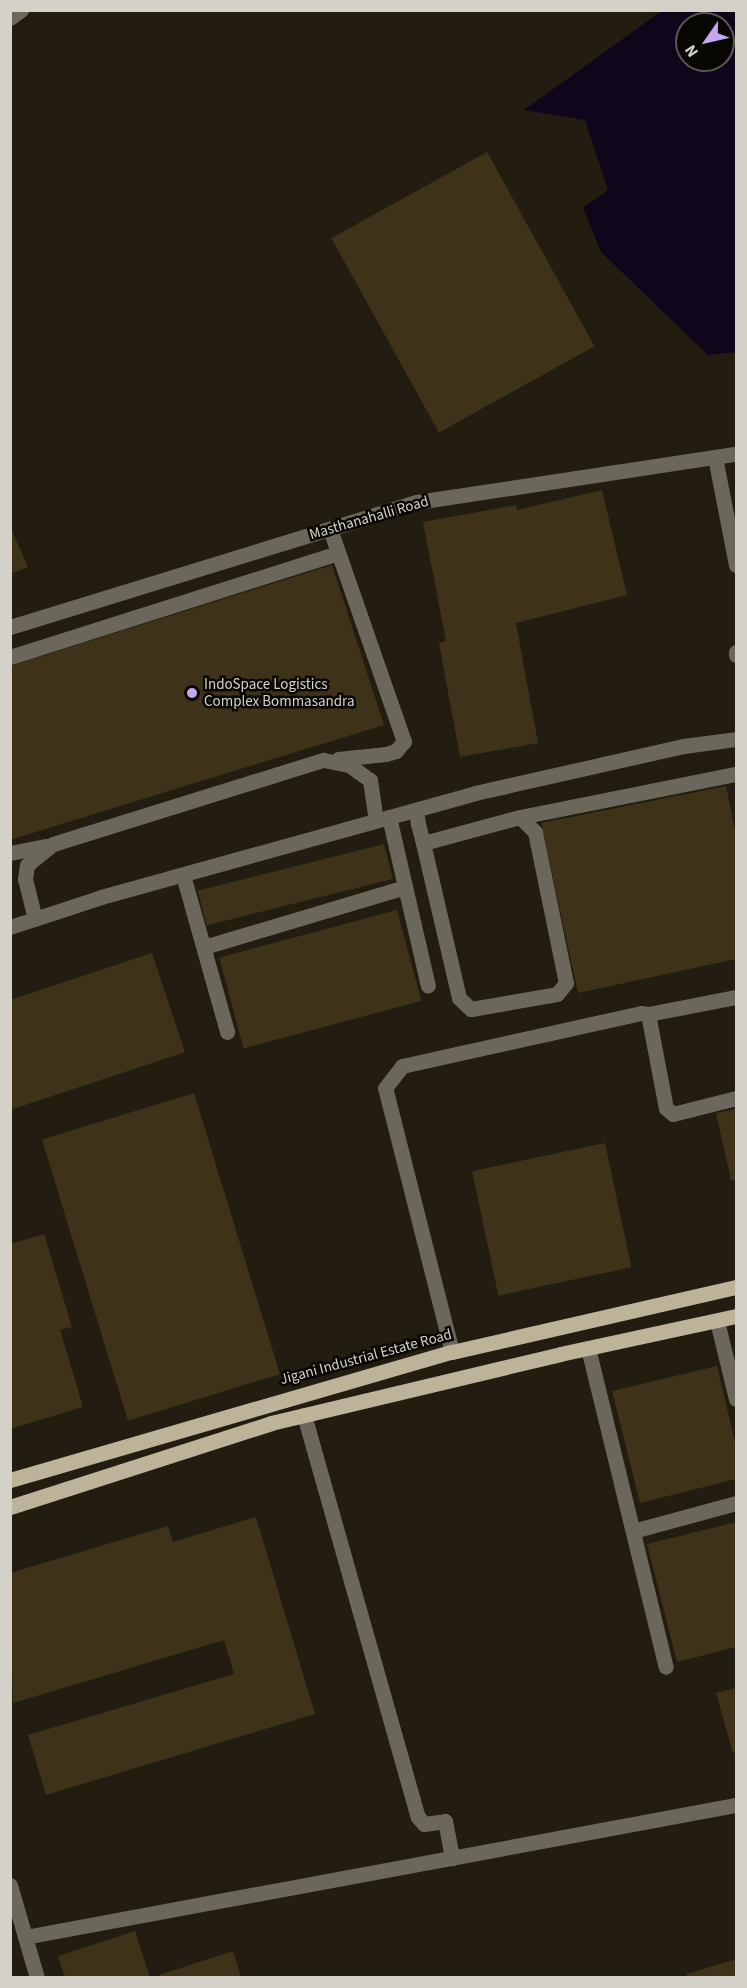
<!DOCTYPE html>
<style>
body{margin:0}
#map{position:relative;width:747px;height:1988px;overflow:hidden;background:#221d10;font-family:"Source Sans 3",sans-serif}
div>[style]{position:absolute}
.water>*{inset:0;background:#0f061b}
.building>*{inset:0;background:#3e3318;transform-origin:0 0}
.minor>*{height:15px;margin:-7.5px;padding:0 7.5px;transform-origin:7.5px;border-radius:7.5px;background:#6c675b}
.major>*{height:15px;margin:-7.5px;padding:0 7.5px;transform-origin:7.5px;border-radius:7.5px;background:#bdb398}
.dots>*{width:16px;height:16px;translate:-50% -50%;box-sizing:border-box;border:3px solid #090704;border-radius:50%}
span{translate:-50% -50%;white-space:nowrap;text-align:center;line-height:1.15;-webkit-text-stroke:5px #090704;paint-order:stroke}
.street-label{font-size:15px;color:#d4d1c9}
.poi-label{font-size:15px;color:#d4d1c9}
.left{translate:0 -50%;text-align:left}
.frame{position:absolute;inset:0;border:12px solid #d4d1c9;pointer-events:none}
.north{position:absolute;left:675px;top:12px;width:60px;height:60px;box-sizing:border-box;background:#090704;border:2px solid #5a5853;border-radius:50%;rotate:236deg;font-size:16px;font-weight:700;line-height:24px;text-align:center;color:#d4d1c9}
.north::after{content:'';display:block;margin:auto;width:21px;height:27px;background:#c4a7f1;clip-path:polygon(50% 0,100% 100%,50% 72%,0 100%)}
</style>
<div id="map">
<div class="water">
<div style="clip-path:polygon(evenodd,663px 10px,736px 11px,736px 352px,708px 355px,601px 252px,583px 208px,608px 190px,585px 120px,524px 110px,663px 10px,687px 24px,723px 24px,723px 60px,687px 60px,687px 24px)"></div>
</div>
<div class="building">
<div style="left:487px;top:152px;width:222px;height:178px;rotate:61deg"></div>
<div style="clip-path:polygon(602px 490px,627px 595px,516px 623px,538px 743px,460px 757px,439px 643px,446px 641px,423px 522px,516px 505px,517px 510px)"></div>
<div style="clip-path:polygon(10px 526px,28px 567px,10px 574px)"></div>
<div style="clip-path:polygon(332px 565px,384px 725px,10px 840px,10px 666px)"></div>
<div style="clip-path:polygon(726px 786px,736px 835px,736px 959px,578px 993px,541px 823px)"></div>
<div style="left:384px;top:844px;width:36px;height:192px;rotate:76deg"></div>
<div style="left:397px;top:910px;width:94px;height:184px;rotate:75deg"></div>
<div style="clip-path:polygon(152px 953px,185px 1052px,10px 1110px,10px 1000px)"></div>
<div style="left:194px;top:1093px;width:294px;height:159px;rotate:73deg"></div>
<div style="clip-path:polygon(736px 1109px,736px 1180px,731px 1180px,716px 1113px)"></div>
<div style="left:605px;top:1143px;width:127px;height:136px;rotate:78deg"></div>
<div style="clip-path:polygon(44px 1234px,72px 1327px,60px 1330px,83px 1407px,10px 1429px,10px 1244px)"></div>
<div style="clip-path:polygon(717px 1366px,736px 1446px,736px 1479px,640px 1503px,612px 1391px)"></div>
<div style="clip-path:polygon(256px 1517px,315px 1714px,46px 1795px,28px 1735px,234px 1674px,224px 1640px,13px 1703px,10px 1573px,168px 1526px,173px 1542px)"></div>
<div style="clip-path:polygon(736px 1522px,736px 1647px,677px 1662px,647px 1544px)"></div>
<div style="clip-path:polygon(736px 1688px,736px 1752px,733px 1753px,716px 1693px)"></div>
<div style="clip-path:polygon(135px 1931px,150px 1977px,65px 1977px,58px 1956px)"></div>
<div style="clip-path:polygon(233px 1951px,241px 1977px,160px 1977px,159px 1975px)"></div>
<div style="clip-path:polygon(736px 1959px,736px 1977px,687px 1977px,687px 1974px)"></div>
</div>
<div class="minor">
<div style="left:10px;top:18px;width:14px;rotate:-36deg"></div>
<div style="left:715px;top:457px;width:110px;rotate:79deg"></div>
<div style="left:330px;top:529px;width:225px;rotate:70.8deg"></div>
<div style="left:404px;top:741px;width:13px;rotate:129deg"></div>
<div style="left:396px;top:751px;width:10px;rotate:163deg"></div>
<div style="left:386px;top:754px;width:48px;rotate:174.1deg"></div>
<div style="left:10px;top:627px;width:426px;rotate:-17.1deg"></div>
<div style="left:417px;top:502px;width:323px;rotate:-8.6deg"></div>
<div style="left:736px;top:652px;width:3px;rotate:90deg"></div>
<div style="left:10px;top:657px;width:344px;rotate:-17.6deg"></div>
<div style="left:416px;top:810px;width:14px;rotate:82deg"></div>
<div style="left:418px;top:824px;width:20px;rotate:75deg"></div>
<div style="left:423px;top:843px;width:159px;rotate:76.9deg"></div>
<div style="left:459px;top:998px;width:16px;rotate:43deg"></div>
<div style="left:471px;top:1009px;width:87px;rotate:-9.9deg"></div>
<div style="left:557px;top:994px;width:14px;rotate:-51deg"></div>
<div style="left:566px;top:983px;width:154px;rotate:-101.6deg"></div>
<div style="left:535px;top:832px;width:21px;rotate:-135deg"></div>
<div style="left:520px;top:817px;width:100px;rotate:165deg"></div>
<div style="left:389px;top:817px;width:173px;rotate:77deg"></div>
<div style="left:520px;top:817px;width:220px;rotate:-11.3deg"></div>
<div style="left:10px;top:853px;width:37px;rotate:-11deg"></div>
<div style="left:183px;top:875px;width:163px;rotate:74.3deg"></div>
<div style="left:35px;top:919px;width:41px;rotate:-104deg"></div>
<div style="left:25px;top:879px;width:14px;rotate:-82deg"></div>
<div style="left:27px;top:865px;width:33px;rotate:-39deg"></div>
<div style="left:53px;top:844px;width:283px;rotate:-17.3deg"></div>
<div style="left:323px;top:760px;width:26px;rotate:11deg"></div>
<div style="left:349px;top:765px;width:26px;rotate:36deg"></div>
<div style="left:370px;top:780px;width:41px;rotate:81.7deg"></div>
<div style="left:10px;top:927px;width:96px;rotate:-18.2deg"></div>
<div style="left:101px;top:897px;width:388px;rotate:-15.5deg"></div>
<div style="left:475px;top:793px;width:213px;rotate:-12.7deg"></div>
<div style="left:683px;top:746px;width:53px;rotate:-7.5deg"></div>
<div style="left:204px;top:947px;width:210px;rotate:-16.6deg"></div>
<div style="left:648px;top:1014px;width:90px;rotate:-10.9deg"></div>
<div style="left:717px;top:1321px;width:80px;rotate:76.3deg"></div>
<div style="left:588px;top:1348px;width:328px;rotate:76.3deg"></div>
<div style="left:452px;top:1352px;width:272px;rotate:-104.2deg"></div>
<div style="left:385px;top:1088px;width:28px;rotate:-52deg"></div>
<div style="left:402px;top:1066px;width:245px;rotate:-12.5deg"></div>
<div style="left:641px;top:1013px;width:7px;rotate:8deg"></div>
<div style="left:648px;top:1014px;width:96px;rotate:79.2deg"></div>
<div style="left:666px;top:1108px;width:9px;rotate:41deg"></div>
<div style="left:673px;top:1114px;width:65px;rotate:-14.3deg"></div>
<div style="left:304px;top:1415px;width:418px;rotate:74.2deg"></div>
<div style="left:418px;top:1817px;width:9px;rotate:49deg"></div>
<div style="left:424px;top:1824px;width:21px;rotate:-8deg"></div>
<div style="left:445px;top:1821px;width:38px;rotate:79deg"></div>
<div style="left:633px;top:1531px;width:107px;rotate:-15.2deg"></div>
<div style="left:10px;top:1885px;width:97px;rotate:73.8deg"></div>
<div style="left:25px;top:1937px;width:723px;rotate:-10.52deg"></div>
</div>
<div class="major">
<div style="left:10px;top:1480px;width:460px;rotate:-16.2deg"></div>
<div style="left:452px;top:1352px;width:291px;rotate:-12.9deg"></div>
<div style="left:10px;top:1507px;width:274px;rotate:-17.8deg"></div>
<div style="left:271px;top:1423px;width:297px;rotate:-13.4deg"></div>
<div style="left:560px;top:1354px;width:180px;rotate:-12.2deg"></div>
</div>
<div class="dots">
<div style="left:192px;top:693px;background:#c4a7f1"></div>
</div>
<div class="street-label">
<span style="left:369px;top:518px;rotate:-16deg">Masthanahalli Road</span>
<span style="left:366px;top:1357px;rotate:-15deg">Jigani Industrial Estate Road</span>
</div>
<div class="poi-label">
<span class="left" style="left:204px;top:693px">IndoSpace Logistics<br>Complex Bommasandra</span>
</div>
<div class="frame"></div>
<div class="north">N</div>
</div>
